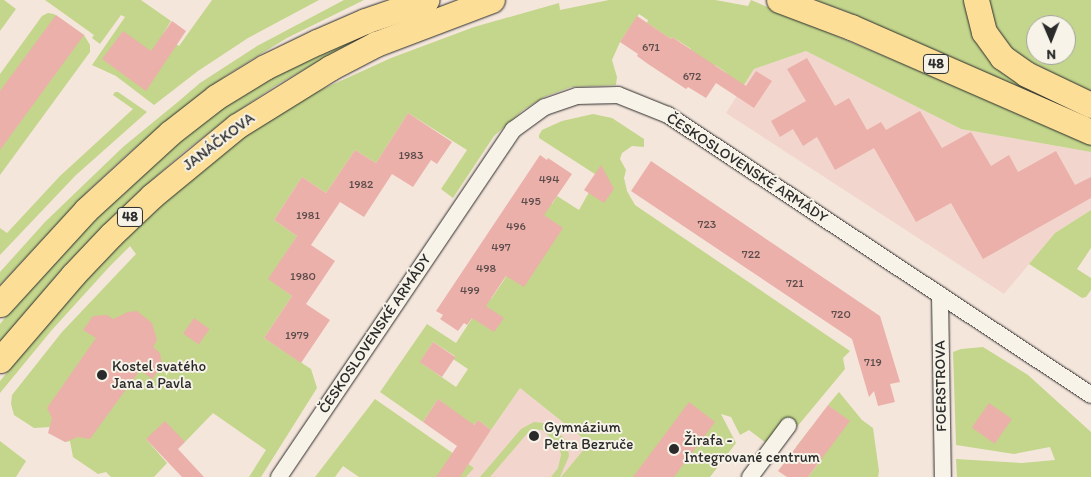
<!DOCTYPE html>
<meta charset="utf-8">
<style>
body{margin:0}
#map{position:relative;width:1091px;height:477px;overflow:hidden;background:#f5e6dc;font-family:Itim,sans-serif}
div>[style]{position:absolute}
.built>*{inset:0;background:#f2d6cd}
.green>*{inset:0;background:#c3d68b}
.building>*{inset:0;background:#ebb0aa;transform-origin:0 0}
.roads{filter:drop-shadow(0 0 1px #2b2b2b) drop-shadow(0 0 1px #2b2b2b)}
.street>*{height:16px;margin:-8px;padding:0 8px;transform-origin:8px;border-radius:8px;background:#f7f3e8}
.primary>*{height:25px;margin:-12.5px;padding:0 12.5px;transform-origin:12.5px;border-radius:12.5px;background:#fcde96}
.dots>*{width:14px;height:14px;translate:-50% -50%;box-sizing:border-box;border:2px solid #f7f3e8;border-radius:50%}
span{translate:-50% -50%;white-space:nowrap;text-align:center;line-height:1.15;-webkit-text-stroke:4px #f7f3e8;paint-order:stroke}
.number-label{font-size:12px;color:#5b4c4b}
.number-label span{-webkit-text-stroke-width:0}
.shield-label span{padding:1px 4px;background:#f7f3e8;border:1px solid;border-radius:4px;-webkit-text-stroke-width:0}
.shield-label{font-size:14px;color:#2b2b2b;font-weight:700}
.street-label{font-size:15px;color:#2b2b2b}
.poi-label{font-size:15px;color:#2b2b2b}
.left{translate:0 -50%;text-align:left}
.north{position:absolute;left:1026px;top:15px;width:50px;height:50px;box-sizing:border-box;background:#f7f3e8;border:1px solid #a5a39c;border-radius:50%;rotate:179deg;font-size:14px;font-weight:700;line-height:20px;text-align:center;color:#2b2b2b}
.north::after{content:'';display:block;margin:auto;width:18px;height:22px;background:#2b2b2b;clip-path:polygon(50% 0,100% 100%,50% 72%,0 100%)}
</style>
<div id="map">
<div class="built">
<div style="clip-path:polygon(806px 51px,961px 129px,1091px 152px,1091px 210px,1055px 233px,1004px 294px,726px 113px,754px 69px)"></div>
<div style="clip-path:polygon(520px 388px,589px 443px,561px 477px,466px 477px,474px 468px,468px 464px)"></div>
</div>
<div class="green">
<div style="clip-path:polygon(0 0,4px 0,16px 9px,0 31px)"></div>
<div style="clip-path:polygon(45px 0,141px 0,171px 21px,163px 34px,179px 46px,212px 0,319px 0,248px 38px,198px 71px,154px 105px,116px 76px,92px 65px,125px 17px,121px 15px,100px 44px,92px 38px,94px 35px)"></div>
<div style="clip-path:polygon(344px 0,364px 0,287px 38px,227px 75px,198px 96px,130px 152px,89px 190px,0 285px,0 272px,45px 222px,123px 147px,179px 101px,200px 83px,257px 46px)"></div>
<div style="clip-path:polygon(609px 0,715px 0,748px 6px,751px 0,1091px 143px,1091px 152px,961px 129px,806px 51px,754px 69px,742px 88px,724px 71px,715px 65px,713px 67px,689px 51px,691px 49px,682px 43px,672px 37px,671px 39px,647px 23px,648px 20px,639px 14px,620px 42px,612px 60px,617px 77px,616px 85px,571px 87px,544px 97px,523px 110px,494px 136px,453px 198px,441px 189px,467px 150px,408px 113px,376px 163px,355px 150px,326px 193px,302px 177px,274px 220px,297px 236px,269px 279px,292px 296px,264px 338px,311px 369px,317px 388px,261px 477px,249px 477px,266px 450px,213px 413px,185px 442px,146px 439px,167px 463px,154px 477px,111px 477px,106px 472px,98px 474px,73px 457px,70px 441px,66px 442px,62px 440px,50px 427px,34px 428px,14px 415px,11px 404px,12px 395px,62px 332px,136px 254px,130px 246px,110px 266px,51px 331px,0 393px,0 381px,83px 281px,124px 239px,199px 170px,261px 122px,303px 98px,391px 58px,474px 27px,559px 3px,560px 10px)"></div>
<div style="clip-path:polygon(815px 0,966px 0,967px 9px,1081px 113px,1091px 117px,1091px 123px,845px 11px)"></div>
<div style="clip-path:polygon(evenodd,988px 0,1091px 0,1091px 94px,1018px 55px,1003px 38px,993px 20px,988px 0,1036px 25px,1066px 25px,1066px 55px,1036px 55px,1036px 25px)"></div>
<div style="clip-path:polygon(48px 13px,54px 14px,84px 35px,90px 45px,90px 52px,0 175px,0 74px,42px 16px)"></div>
<div style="clip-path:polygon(370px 32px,275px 86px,229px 117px,185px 151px,144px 187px,64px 267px,0 343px,0 324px,19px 300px,94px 218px,178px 142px,224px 106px,272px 76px,315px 55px)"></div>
<div style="clip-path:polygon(115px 92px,118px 92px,147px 112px,76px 175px,0 255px,0 228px,7px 233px,60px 176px,133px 109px,113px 95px)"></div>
<div style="clip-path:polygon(evenodd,593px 114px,612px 118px,644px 139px,644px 147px,632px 146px,622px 153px,620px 159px,626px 170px,624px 178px,627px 191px,635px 205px,850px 351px,843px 358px,845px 369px,796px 428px,783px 421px,766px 443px,749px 430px,740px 435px,731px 417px,721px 414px,736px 443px,710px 477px,561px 477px,589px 443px,520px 388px,491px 430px,478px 420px,473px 426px,438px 399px,423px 422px,380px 392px,427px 324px,456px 343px,486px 297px,491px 299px,504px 280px,549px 202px,552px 204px,557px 196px,579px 210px,598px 176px,539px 138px,539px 135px,542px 130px,562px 121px,593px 114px,433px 342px,455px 356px,453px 359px,468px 369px,456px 387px,420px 362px,433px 342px)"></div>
<div style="clip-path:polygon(1091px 210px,1091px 248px,1077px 269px,1091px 278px,1091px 290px,1086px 297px,1082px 298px,1029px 264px,1055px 233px)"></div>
<div style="clip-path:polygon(983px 347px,1028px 375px,1091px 432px,1091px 477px,957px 477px,956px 459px,1022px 463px,1055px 460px,1050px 447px,1014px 454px,956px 445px,953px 352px,961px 349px)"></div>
<div style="clip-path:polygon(839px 392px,862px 420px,873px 428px,879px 471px,878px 477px,808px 477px,818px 464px,796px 447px,810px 429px,817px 435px,849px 421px,828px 405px)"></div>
<div style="clip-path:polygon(375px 399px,474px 468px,466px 477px,359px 477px,343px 466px,335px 477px,315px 477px)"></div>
<div style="clip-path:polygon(534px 422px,544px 423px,557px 431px,567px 441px,569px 456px,560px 477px,551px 477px,558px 468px,561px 455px,559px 445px,542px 430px,531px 429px,490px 477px,480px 477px,521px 429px)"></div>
<div style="clip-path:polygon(0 441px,26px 461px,16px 477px,0 477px)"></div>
</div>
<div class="building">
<div style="clip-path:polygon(56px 15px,84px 35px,0 150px,0 91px)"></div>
<div style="clip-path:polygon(637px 16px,671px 39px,672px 37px,746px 86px,756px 71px,772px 81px,754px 108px,716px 83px,706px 98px,688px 87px,686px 89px,648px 64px,637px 56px,638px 54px,620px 42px)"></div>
<div style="clip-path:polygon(172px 21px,186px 31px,146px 91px,102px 59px,123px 31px,151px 51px)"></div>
<div style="clip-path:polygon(807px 58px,835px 106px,849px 98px,867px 130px,881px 122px,886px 130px,920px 111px,942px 148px,971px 132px,991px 166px,1009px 155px,1018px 172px,1056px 151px,1075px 185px,1091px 177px,1091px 198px,983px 259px,951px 203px,916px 222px,874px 148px,835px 170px,817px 137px,803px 146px,793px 129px,780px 137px,771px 121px,806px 101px,787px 69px)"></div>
<div style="clip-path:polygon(408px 113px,452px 142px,437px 164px,431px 160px,413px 187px,392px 174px,364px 217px,340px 202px,311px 245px,335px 261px,306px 304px,330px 320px,301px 363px,264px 338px,292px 296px,268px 279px,297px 236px,274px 220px,302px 177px,326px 193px,355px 150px,376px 163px)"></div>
<div style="clip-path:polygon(540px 155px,547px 160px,548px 158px,572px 174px,544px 215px,563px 228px,524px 287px,506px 276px,486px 306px,504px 318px,494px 332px,472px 318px,467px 325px,464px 323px,458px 331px,440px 319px,443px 315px,436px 311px)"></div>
<div style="clip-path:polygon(651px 161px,880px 316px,900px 382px,890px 384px,895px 402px,878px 406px,874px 391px,869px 397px,852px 339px,631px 191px)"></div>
<div style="clip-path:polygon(601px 165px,614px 189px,604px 203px,584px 190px)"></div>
<div style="clip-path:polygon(137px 311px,152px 323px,157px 340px,153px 347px,160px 353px,162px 365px,160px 368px,152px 379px,140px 370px,90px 439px,78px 437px,65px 442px,48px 433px,52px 418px,47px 408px,96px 338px,83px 330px,93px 316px,107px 315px,113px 319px,128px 312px)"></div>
<div style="left:194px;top:318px;width:19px;height:19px;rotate:35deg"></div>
<div style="left:433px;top:342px;width:27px;height:24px;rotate:34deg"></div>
<div style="clip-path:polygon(438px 399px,474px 425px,478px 420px,491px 430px,460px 477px,436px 477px,457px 446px,423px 422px)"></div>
<div style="clip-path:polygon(689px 402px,715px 422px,674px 477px,633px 477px)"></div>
<div style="left:989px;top:403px;width:28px;height:30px;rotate:35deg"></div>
<div style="clip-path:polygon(828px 405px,850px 421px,808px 477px,787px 477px,778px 471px)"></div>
<div style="clip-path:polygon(165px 421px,185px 442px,178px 449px,204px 477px,182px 477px,146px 439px)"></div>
</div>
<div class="roads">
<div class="street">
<div style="left:940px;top:295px;width:182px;rotate:89.1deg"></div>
<div style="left:279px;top:477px;width:419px;rotate:-56deg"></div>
<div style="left:513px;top:130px;width:39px;rotate:-36deg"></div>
<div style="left:545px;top:107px;width:34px;rotate:-19deg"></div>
<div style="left:577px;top:96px;width:41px;rotate:-1.4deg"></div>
<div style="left:618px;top:95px;width:54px;rotate:21.8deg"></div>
<div style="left:668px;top:115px;width:507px;rotate:33.5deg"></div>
<div style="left:750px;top:477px;width:64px;rotate:-53.3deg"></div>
</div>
<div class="primary">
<div style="left:779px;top:0;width:77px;rotate:20.6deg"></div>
<div style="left:851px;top:27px;width:262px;rotate:23.6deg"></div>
<div style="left:976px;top:0;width:33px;rotate:76deg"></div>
<div style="left:984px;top:32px;width:31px;rotate:54deg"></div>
<div style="left:1002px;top:57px;width:29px;rotate:35deg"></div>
<div style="left:1026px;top:74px;width:72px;rotate:25.5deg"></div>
<div style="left:0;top:304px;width:127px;rotate:-47.5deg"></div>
<div style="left:86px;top:210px;width:114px;rotate:-42.5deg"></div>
<div style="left:170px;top:133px;width:58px;rotate:-38deg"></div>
<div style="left:216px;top:97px;width:57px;rotate:-31.5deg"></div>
<div style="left:265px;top:67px;width:58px;rotate:-25.7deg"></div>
<div style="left:317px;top:42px;width:52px;rotate:-23.6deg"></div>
<div style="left:365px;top:21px;width:65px;rotate:-19deg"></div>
<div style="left:0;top:360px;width:112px;rotate:-49.3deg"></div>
<div style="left:73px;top:275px;width:55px;rotate:-46.5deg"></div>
<div style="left:111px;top:235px;width:57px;rotate:-43.6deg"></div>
<div style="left:152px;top:196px;width:110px;rotate:-39.5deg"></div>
<div style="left:237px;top:126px;width:110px;rotate:-31.9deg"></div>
<div style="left:330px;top:68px;width:52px;rotate:-27.6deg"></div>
<div style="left:376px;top:44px;width:124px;rotate:-20.8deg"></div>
</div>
</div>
<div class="dots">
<div style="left:102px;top:375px;background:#2b2b2b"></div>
<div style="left:534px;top:436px;background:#2b2b2b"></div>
<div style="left:674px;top:449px;background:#2b2b2b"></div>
</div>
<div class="number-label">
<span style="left:651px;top:48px">671</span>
<span style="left:692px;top:77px">672</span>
<span style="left:411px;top:156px">1983</span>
<span style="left:549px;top:180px">494</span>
<span style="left:361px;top:185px">1982</span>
<span style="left:531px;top:202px">495</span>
<span style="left:308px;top:216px">1981</span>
<span style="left:707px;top:225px">723</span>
<span style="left:516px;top:227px">496</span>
<span style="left:501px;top:248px">497</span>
<span style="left:751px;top:255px">722</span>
<span style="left:486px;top:269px">498</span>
<span style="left:303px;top:277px">1980</span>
<span style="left:795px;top:284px">721</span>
<span style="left:470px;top:291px">499</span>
<span style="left:841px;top:315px">720</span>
<span style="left:297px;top:336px">1979</span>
<span style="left:873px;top:363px">719</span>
</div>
<div class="shield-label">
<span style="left:936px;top:64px">48</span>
<span style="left:130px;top:217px">48</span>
</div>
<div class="street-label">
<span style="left:219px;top:142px;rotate:-37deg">JANÁČKOVA</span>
<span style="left:747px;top:168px;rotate:33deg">ČESKOSLOVENSKÉ ARMÁDY</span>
<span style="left:375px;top:334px;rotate:-56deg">ČESKOSLOVENSKÉ ARMÁDY</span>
<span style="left:941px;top:386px;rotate:-91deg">FOERSTROVA</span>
</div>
<div class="poi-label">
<span class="left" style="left:112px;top:375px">Kostel svatého<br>Jana a Pavla</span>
<span class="left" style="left:544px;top:436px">Gymnázium<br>Petra Bezruče</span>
<span class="left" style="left:684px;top:449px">Žirafa -<br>Integrované centrum</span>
</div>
<div class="north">N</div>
</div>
